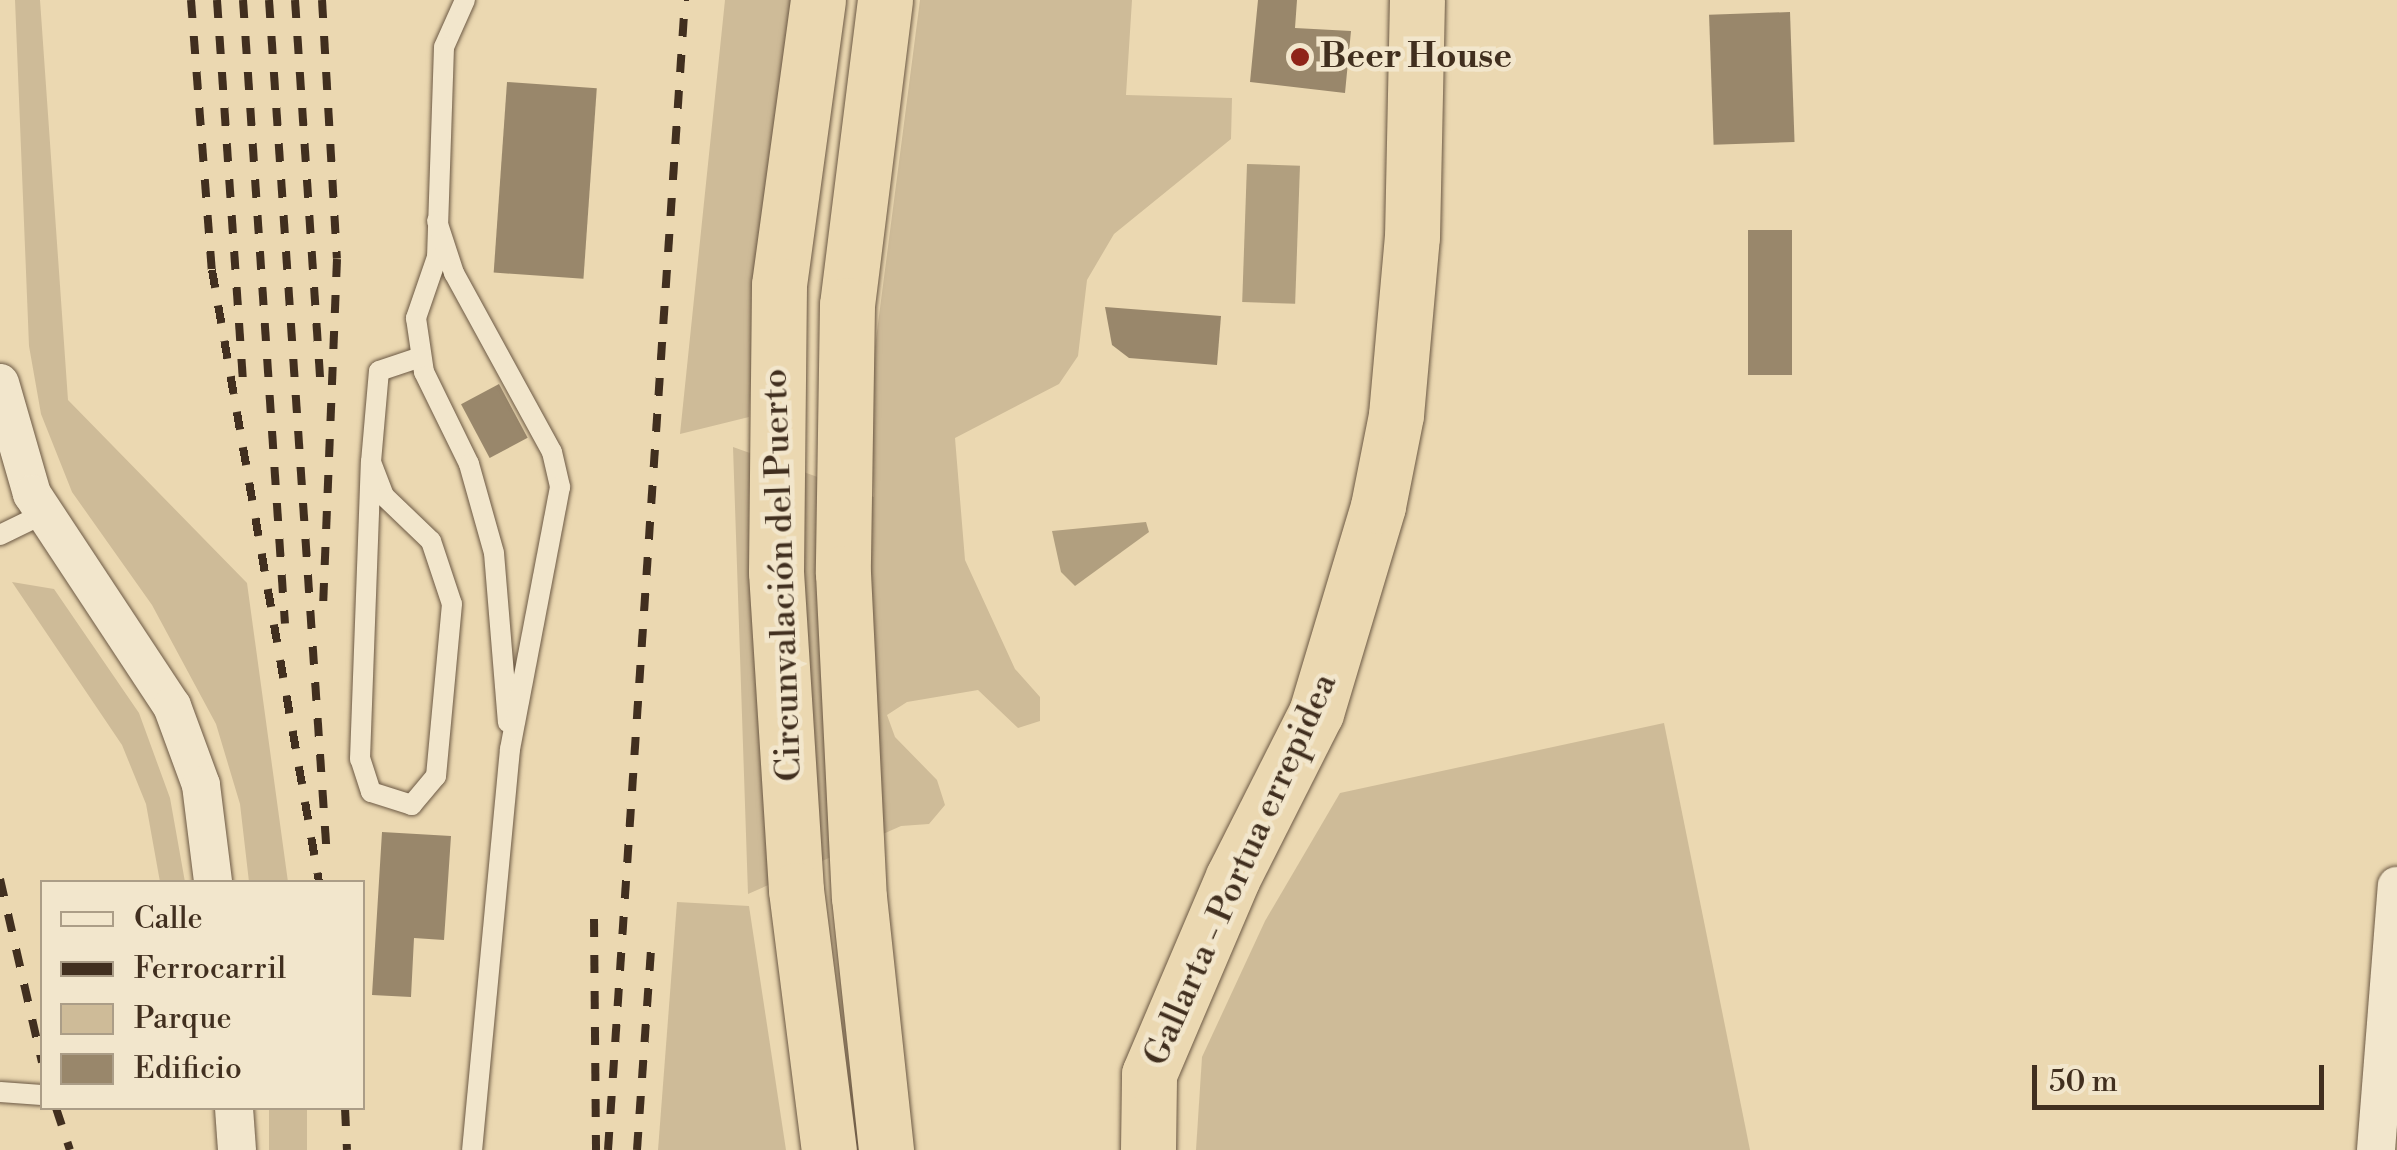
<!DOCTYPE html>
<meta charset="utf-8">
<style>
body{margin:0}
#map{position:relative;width:2397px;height:1150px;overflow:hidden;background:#ebd8b1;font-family:"Libre Bodoni",serif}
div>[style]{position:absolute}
.green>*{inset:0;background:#cebb98;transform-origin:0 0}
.water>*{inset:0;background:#b19f7f;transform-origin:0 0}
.building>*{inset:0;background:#99876b;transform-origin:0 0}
.roads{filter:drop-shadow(0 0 2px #6c5944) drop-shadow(0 0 2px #6c5944)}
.service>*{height:20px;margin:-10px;padding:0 10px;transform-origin:10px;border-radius:10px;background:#f2e6cc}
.minor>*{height:38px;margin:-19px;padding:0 19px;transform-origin:19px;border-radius:19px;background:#f2e6cc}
.trunk>*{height:55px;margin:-27.5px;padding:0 27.5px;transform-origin:27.5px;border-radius:27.5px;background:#ebd8b1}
.rail>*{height:8px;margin-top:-4px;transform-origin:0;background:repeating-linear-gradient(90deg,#412f1f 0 18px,transparent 0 36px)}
.dots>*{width:28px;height:28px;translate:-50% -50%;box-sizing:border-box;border:5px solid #f2e6cc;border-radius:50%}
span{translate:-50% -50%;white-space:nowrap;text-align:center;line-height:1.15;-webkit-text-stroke:9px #f2e6cc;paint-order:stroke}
.poi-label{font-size:35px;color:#412f1f;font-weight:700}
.left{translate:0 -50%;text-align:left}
.street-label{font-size:35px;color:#412f1f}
.legend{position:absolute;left:40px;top:880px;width:325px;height:230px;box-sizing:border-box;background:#f2e6cc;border:2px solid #ab9d87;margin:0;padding:12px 18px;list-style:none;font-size:30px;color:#412f1f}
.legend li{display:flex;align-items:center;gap:20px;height:50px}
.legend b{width:50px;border:2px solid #ab9d87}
.scale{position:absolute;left:2032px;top:1065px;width:292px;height:45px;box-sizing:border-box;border:5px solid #412f1f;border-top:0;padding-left:12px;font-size:30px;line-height:35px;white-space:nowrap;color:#412f1f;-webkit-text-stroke:8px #f2e6cc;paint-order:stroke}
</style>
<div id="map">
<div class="green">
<div style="clip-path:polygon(15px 0,40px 0,68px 400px,247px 583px,288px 882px,249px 882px,240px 804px,216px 724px,152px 605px,72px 492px,41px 414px,29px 346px)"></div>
<div style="clip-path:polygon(725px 0,791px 0,757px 256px,749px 417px,680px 434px)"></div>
<div style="clip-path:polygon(920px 0,1132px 0,1126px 95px,1232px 98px,1231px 139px,1114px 234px,1087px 280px,1078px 356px,1059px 384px,955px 438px,965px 560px,1015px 669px,1040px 697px,1040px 721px,1018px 728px,978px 690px,907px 702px,887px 715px,895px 737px,937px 780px,945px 805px,929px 824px,901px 826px,748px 894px,733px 447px,874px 497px,869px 393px)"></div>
<div style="clip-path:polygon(12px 582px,54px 589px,139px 713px,170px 798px,185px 882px,160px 882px,146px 804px,122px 745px)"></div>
<div style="clip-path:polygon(1664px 723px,1750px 1150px,1196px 1150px,1202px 1057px,1265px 921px,1340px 793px)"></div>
<div style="clip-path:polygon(677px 902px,749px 906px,786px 1150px,658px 1150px)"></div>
<div style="left:269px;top:1108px;width:38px;height:42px"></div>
</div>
<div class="water">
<div style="left:1247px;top:164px;width:53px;height:138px;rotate:2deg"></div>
<div style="clip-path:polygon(1146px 522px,1149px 532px,1075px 586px,1061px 572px,1052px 531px)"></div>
</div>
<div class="building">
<div style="clip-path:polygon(1258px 0,1297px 0,1295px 28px,1351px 31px,1345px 93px,1250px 82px)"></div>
<div style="left:1790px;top:12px;width:130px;height:81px;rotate:88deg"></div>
<div style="left:507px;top:82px;width:90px;height:191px;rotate:4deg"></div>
<div style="left:1748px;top:230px;width:44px;height:145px"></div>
<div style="clip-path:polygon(1105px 307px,1221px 316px,1217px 365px,1129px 358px,1112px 345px)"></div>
<div style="left:499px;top:384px;width:61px;height:43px;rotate:62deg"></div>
<div style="clip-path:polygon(382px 832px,451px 836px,444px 940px,414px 938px,411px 997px,372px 995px)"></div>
</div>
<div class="roads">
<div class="service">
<div style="left:465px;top:0;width:51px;rotate:114.1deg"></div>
<div style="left:444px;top:47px;width:210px;rotate:91.9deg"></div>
<div style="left:437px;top:257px;width:65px;rotate:109deg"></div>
<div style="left:416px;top:318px;width:55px;rotate:81.6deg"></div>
<div style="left:424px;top:372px;width:102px;rotate:63.9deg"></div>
<div style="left:469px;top:464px;width:92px;rotate:74.3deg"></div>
<div style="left:494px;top:553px;width:170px;rotate:85.3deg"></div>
<div style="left:437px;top:221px;width:55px;rotate:71.9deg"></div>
<div style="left:454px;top:273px;width:204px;rotate:61.3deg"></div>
<div style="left:552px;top:452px;width:36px;rotate:77deg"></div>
<div style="left:560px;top:487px;width:267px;rotate:100.8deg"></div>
<div style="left:510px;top:749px;width:403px;rotate:95.4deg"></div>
<div style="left:371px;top:462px;width:36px;rotate:69deg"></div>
<div style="left:384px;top:496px;width:65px;rotate:43.8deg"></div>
<div style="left:431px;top:541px;width:66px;rotate:71.6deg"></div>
<div style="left:452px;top:604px;width:173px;rotate:95.3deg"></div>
<div style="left:436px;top:776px;width:38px;rotate:130deg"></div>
<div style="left:412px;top:805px;width:43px;rotate:-162.4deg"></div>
<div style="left:371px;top:792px;width:35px;rotate:-108deg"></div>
<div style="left:360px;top:759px;width:297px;rotate:-87.9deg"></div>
<div style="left:371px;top:462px;width:91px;rotate:-85deg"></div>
<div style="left:379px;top:371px;width:44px;rotate:-18.4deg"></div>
<div style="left:0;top:535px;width:48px;rotate:-26deg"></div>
<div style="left:0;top:1092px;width:42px;rotate:4.1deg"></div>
</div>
<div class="minor">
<div style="left:0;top:383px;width:116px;rotate:73.9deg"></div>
<div style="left:32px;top:494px;width:254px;rotate:56.6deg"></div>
<div style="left:172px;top:706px;width:84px;rotate:69.8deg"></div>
<div style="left:201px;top:785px;width:98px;rotate:82.9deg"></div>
<div style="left:234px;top:1108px;width:42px;rotate:85.9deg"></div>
<div style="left:2376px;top:1150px;width:265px;rotate:-85.5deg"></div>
</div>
<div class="trunk">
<div style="left:818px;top:0;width:288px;rotate:97.8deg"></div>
<div style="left:779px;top:285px;width:287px;rotate:90.6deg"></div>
<div style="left:776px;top:572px;width:319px;rotate:86.4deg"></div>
<div style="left:796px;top:890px;width:262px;rotate:82.8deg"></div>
<div style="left:885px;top:0;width:307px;rotate:97.1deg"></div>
<div style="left:847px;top:305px;width:268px;rotate:90.9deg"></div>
<div style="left:843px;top:573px;width:324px;rotate:87.2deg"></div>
<div style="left:859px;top:897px;width:254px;rotate:83.9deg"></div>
<div style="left:1148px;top:1150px;width:76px;rotate:-89.2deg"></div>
<div style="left:1149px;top:1074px;width:214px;rotate:-66.9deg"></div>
<div style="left:1233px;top:877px;width:184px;rotate:-63.2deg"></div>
<div style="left:1316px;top:713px;width:216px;rotate:-73.3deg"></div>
<div style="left:1378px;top:506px;width:93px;rotate:-78.8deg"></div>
<div style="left:1396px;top:415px;width:179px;rotate:-84.9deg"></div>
<div style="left:1412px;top:237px;width:237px;rotate:-88.8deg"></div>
</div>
</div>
<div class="rail">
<div style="left:191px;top:0;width:271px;rotate:85.6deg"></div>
<div style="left:212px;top:270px;width:621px;rotate:80.08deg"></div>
<div style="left:217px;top:0;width:380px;rotate:86.1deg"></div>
<div style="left:243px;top:0;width:625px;rotate:86.15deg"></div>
<div style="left:269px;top:0;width:860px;rotate:86.13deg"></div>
<div style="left:295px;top:0;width:390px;rotate:86.2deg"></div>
<div style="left:322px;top:0;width:259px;rotate:86.7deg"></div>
<div style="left:337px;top:259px;width:355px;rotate:92.3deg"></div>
<div style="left:0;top:879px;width:188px;rotate:77.1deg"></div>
<div style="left:594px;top:919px;width:231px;rotate:89.5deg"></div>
<div style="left:56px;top:1108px;width:44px;rotate:71.6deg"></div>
<div style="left:345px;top:1108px;width:42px;rotate:87.3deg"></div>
<div style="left:608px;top:1150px;width:1153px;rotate:-86.17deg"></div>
<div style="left:637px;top:1150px;width:201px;rotate:-86deg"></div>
</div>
<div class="dots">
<div style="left:1300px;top:57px;background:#8f2418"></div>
</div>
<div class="poi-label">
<span class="left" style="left:1320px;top:57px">Beer House</span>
</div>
<div class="street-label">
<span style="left:783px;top:575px;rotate:-92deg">Circunvalación del Puerto</span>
<span style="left:1241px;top:870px;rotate:-66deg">Gallarta - Portua errepidea</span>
</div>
<ul class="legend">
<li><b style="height:12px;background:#f2e6cc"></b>Calle</li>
<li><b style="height:12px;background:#412f1f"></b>Ferrocarril</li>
<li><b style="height:28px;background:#cebb98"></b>Parque</li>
<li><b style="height:28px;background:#99876b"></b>Edificio</li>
</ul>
<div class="scale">50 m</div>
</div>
